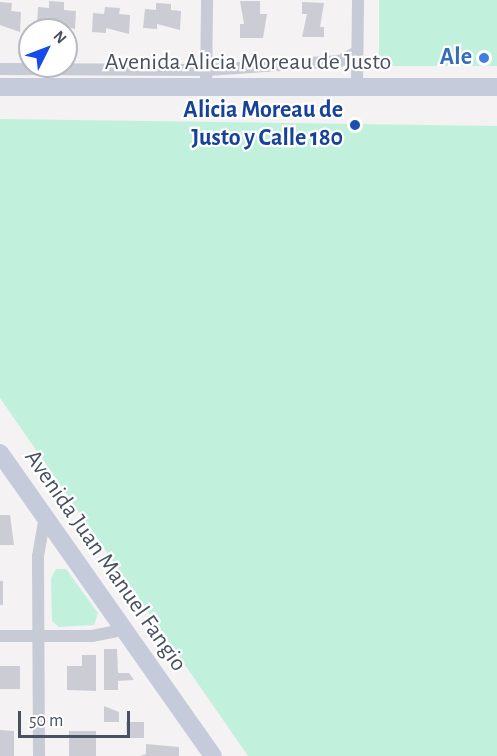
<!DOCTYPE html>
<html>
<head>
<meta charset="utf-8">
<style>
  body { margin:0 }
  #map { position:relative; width:497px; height:756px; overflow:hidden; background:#f4f2f2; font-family:"Alegreya Sans",sans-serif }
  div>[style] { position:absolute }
  .green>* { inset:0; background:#c1f1dd }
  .building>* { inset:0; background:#cccdd4 }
  .street>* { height:12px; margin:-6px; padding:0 6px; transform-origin:6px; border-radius:6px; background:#c6cbd6 }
  .secondary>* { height:18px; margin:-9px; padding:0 9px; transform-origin:9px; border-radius:9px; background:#c5cbda }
  .dots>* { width:16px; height:16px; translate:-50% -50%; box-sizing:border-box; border:3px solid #fff; border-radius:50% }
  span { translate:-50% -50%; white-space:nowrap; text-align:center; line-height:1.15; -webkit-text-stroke:4.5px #fff; paint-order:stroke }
  .shop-label { font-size:24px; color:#366cbe; font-weight:700 }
  .right { translate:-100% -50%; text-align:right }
  .street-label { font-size:24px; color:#495160 }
  .transit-label { font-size:24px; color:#164399; font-weight:700 }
  .north { position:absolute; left:18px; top:18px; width:60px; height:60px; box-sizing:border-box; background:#fff; border:2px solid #b6b9bf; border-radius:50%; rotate:48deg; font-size:16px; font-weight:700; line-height:24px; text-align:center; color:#495160 }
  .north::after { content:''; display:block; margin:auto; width:21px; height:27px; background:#174be9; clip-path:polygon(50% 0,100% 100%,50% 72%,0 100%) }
  .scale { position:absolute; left:18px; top:711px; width:112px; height:27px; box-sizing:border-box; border:3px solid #495160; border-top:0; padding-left:8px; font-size:18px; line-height:21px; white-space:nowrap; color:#495160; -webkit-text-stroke:4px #fff; paint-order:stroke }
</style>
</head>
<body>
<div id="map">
  <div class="green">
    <div style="clip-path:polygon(379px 0,497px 0,497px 66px,379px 66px)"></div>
    <div style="clip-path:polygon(0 119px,497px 126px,497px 756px,248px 756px,0 398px)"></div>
    <div style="clip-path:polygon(56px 569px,66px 569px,98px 613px,94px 625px,59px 627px,52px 621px,51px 578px)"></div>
  </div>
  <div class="building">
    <div style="clip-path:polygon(49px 1px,64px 2px,64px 10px,76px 11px,75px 29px,51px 24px,51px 27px,37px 27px,38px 7px,49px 8px)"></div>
    <div style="clip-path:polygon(240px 1px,260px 1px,260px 14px,267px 14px,263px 38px,240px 38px,240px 24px,244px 24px)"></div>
    <div style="clip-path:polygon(0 2px,12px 3px,11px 11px,21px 12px,20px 32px,0 25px)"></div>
    <div style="clip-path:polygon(302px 2px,324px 3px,320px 27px,324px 27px,324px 37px,302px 37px,307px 14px,302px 14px)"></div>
    <div style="clip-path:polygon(156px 3px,171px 4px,171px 10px,181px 11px,180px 30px,157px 24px,157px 29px,143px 28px,145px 9px,156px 10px)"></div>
    <div style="clip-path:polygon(105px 7px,120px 8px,119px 14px,130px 15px,129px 34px,106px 28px,106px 33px,92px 32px,93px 13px,104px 14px)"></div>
    <div style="clip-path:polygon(0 515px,10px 515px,14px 545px,0 545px)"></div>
    <div style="clip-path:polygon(0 581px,3px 581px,3px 605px,0 605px)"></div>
    <div style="clip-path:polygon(104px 649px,117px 649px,118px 673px,129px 673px,134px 680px,118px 681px,118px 690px,104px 690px)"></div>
    <div style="clip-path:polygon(82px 655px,96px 655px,96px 691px,67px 690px,67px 666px,82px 666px)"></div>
    <div style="clip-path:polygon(0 666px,20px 666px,20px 689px,0 689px)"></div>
    <div style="clip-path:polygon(104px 706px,119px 712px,119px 722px,104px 722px)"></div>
    <div style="clip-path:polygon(126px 722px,144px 722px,144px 738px,127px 738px)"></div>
    <div style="clip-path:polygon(0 730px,14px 731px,14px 756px,0 756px)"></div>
    <div style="clip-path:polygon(69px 731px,96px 731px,96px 756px,69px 756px)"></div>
    <div style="clip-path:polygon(146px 744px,179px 747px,179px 756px,140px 756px,146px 754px)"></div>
  </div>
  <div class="street">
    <div style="left:0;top:69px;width:207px;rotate:0.3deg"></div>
    <div style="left:207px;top:70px;width:133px;rotate:-3.9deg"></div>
    <div style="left:340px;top:61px;width:19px;rotate:-28deg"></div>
    <div style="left:357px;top:86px;width:86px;rotate:-89.3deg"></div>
    <div style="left:206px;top:87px;width:87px;rotate:-89.3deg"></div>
    <div style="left:0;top:636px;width:92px"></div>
    <div style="left:92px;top:636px;width:33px;rotate:-11deg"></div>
    <div style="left:39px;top:756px;width:200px;rotate:-90.3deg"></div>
    <div style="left:38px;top:556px;width:40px;rotate:-80deg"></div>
  </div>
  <div class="secondary">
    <div style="left:0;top:87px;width:497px"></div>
    <div style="left:0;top:453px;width:370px;rotate:54.9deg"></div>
  </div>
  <div class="dots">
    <div style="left:484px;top:58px;background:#3f7fe0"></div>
    <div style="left:355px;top:125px;background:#1a4fb4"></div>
  </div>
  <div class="shop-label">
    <span class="right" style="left:472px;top:58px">Ale</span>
  </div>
  <div class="street-label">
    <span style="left:248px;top:63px">Avenida Alicia Moreau de Justo</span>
    <span style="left:105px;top:561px;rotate:55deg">Avenida Juan Manuel Fangio</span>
  </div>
  <div class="transit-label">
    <span class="right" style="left:343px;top:125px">Alicia Moreau de<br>Justo y Calle 180</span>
  </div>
  <div class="north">N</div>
  <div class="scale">50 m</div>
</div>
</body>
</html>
